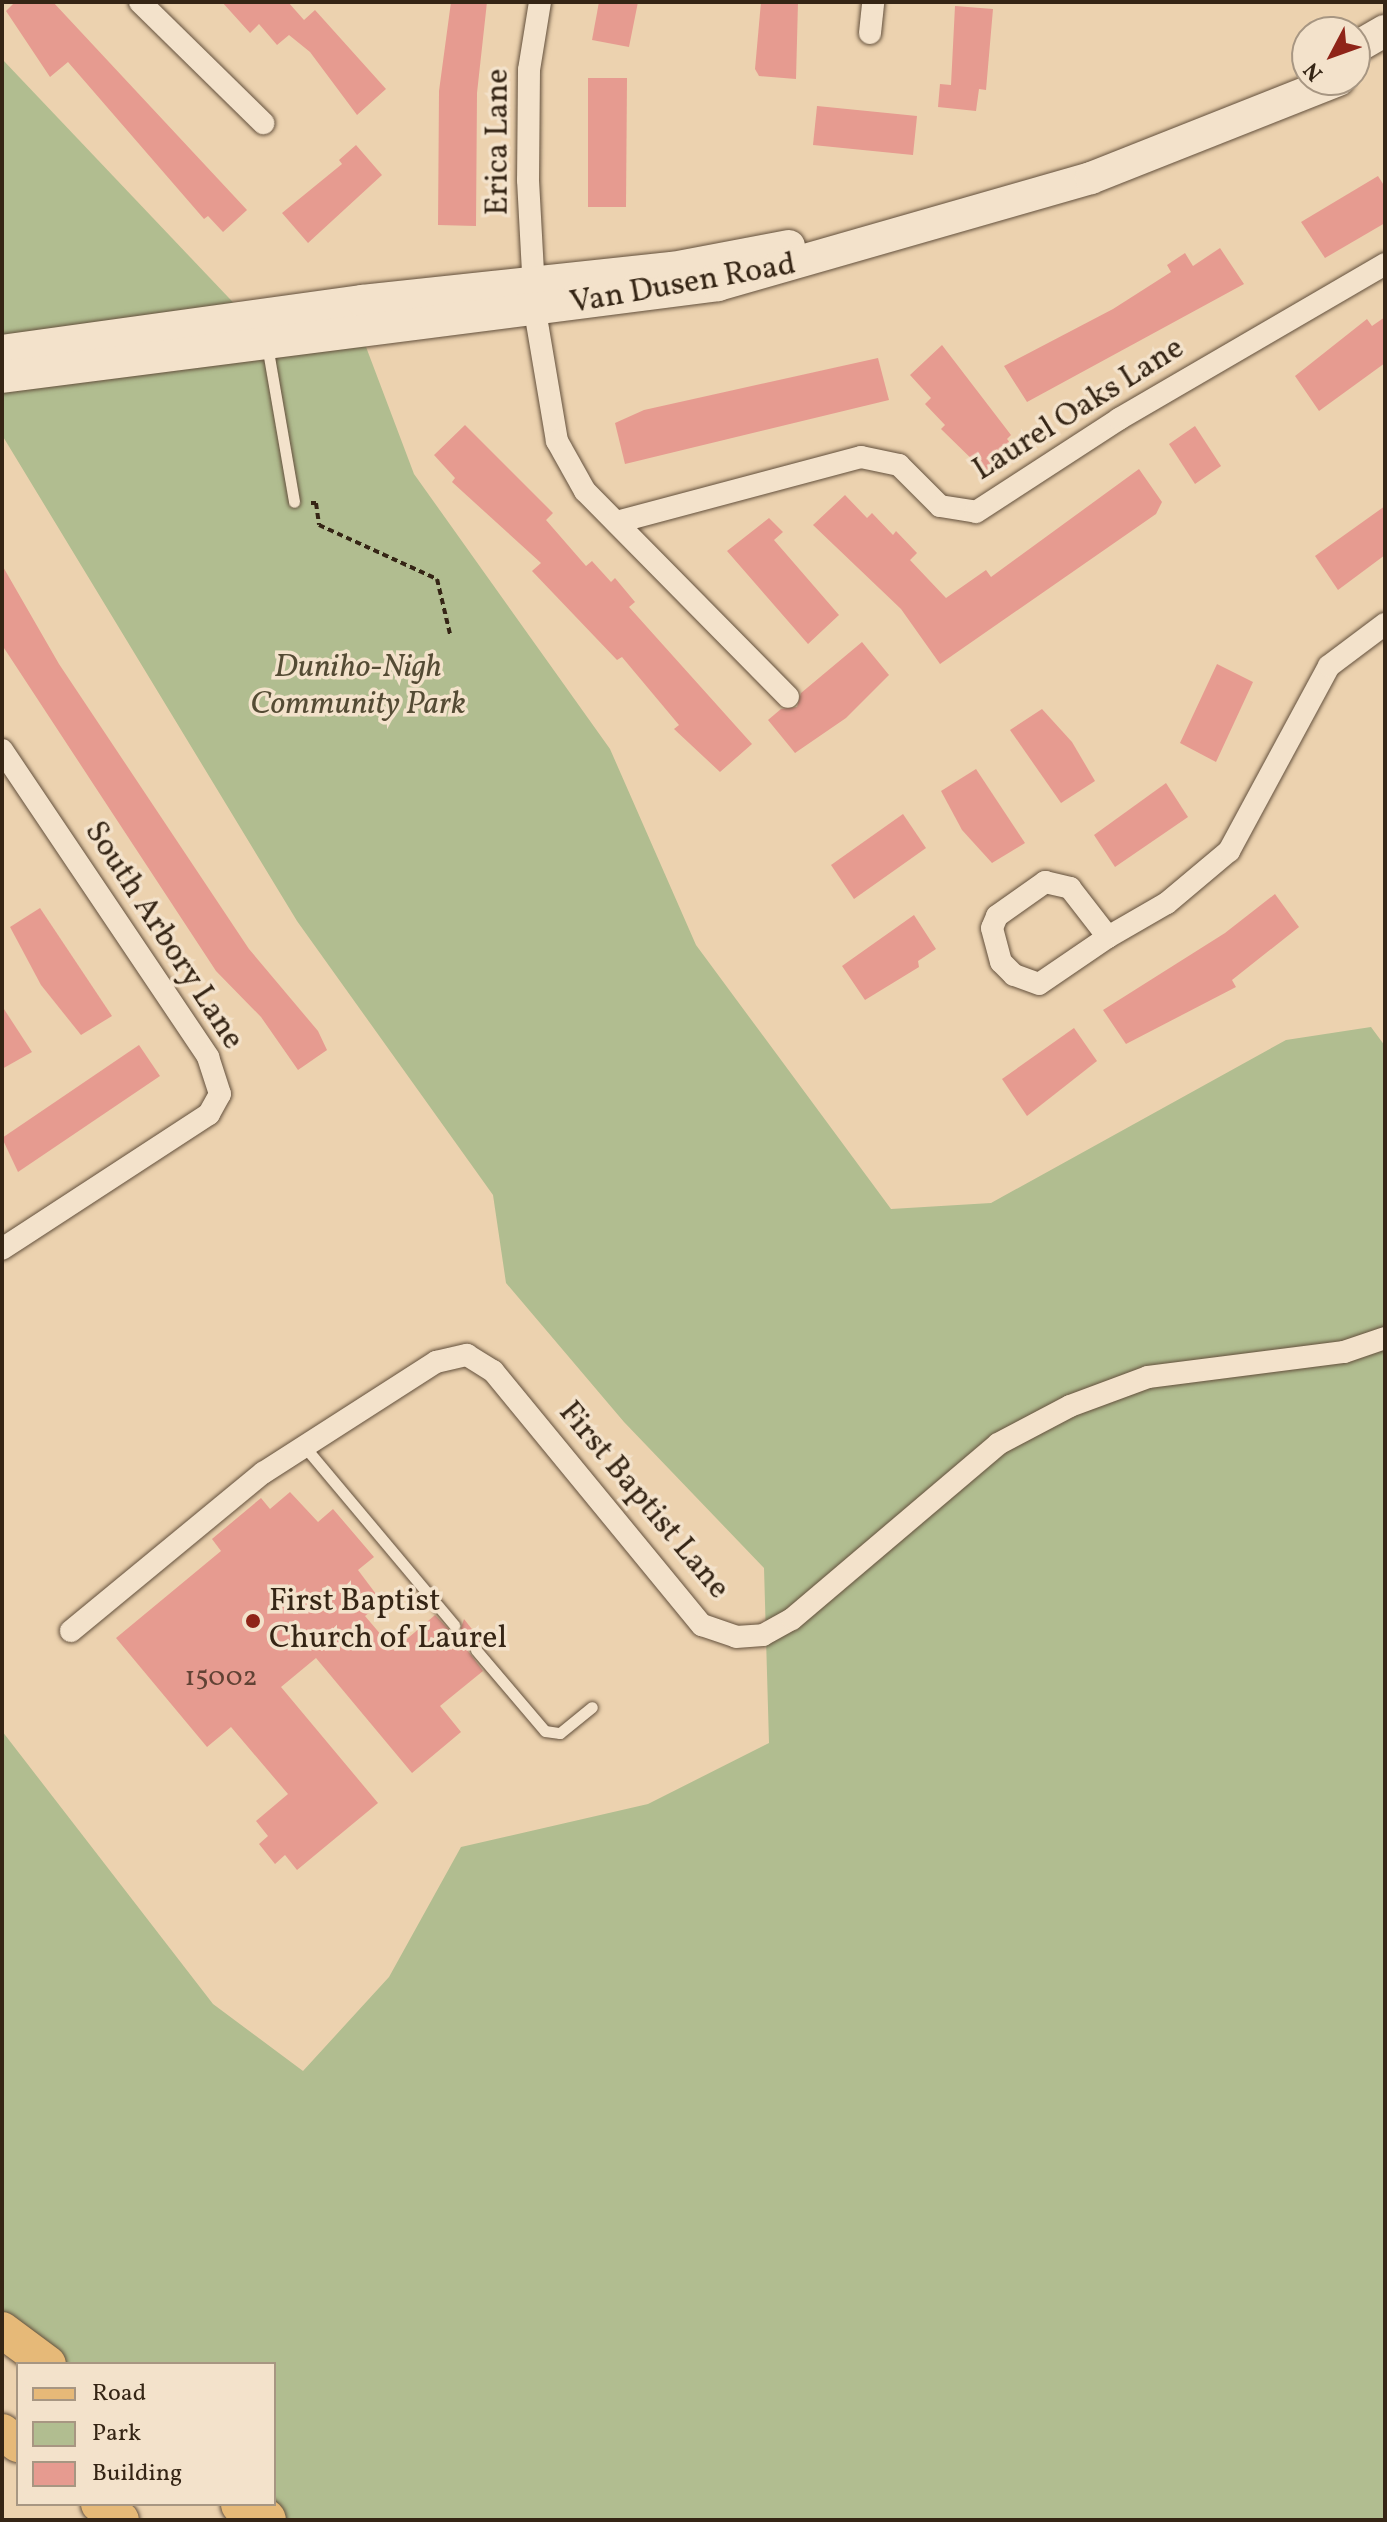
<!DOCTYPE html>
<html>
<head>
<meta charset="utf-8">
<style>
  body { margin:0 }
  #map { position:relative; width:1387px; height:2522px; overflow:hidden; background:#ecd2af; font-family:Vollkorn,serif }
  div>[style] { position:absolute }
  .green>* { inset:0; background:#b1bd90 }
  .building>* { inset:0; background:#e69b90 }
  .path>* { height:4px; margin-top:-2px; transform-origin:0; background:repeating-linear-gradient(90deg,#352515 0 6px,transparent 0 10px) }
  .roads { filter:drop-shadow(0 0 2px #63503c) drop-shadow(0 0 2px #63503c) }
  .service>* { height:11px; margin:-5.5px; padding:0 5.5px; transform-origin:5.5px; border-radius:5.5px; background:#f3e2cb }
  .minor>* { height:22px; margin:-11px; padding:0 11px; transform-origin:11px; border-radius:11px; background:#f3e2cb }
  .secondary>* { height:32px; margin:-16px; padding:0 16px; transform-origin:16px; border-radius:16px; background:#f3e2cb }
  .primary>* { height:36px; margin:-18px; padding:0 18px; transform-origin:18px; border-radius:18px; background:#e6b978 }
  .motorway>* { height:42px; margin:-21px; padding:0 21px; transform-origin:21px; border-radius:21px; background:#e6b978 }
  .dots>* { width:22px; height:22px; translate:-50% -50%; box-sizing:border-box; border:4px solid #f3e2cb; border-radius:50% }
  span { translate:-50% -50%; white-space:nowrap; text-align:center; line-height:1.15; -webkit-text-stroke:7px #f3e2cb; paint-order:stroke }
  .number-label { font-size:28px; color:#614234 }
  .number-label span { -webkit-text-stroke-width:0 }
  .street-label { font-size:32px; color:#352515 }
  .park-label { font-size:32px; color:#544b34; font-style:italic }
  .poi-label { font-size:32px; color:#352515 }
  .left { translate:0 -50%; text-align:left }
  .frame { position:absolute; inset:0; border:4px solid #352515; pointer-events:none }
  .legend { position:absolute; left:16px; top:2362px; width:260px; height:144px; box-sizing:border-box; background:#f3e2cb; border:2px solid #a79682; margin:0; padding:10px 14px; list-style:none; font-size:24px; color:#352515 }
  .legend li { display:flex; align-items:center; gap:16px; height:40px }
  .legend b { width:40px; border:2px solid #a79682 }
  .north { position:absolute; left:1291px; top:16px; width:80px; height:80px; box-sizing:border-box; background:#f3e2cb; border:2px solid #a79682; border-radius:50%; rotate:229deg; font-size:22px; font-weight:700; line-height:32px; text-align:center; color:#352515 }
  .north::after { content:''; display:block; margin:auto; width:28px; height:36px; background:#8f2418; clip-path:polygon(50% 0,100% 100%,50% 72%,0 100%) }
</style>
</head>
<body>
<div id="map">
  <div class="green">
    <div style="clip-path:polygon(2px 59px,247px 317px,2px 350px)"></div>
    <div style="clip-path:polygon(360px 331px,414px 474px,610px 749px,696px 945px,891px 1209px,991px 1203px,1286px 1040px,1371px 1027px,1385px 1046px,1385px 2520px,265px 2520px,274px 2504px,274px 2364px,48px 2364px,2px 2330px,2px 1731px,213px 2004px,303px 2071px,389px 1977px,461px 1847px,648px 1804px,769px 1743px,764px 1568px,624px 1422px,506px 1283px,493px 1195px,297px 921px,2px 435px,2px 377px)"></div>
  </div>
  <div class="building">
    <div style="clip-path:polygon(15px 2px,53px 2px,247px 210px,223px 232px,208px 216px,204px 219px,68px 62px,50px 77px,6px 11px)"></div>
    <div style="clip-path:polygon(222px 2px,288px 2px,304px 20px,315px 10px,386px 89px,357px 115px,310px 52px,289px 35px,277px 45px,259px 24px,250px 33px)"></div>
    <div style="clip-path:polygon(451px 2px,487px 2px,477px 93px,476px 226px,438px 225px,439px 91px)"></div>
    <div style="clip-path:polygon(599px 2px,638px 2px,629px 47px,592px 40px)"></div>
    <div style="clip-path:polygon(761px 2px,798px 2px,796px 79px,759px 76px,755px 69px)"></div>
    <div style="clip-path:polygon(955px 6px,993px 9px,986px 90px,979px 89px,976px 111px,938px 107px,940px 84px,951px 85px)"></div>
    <div style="clip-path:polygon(588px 78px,627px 78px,626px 207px,588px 207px)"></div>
    <div style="clip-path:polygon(817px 106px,917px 116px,913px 155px,813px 145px)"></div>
    <div style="clip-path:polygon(356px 145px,382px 175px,308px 243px,282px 213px,342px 164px,339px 160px)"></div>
    <div style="clip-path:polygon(1378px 176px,1385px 187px,1385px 223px,1325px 258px,1301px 222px)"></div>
    <div style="clip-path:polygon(1220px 248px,1244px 284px,1027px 402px,1004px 366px,1113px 309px,1171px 272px,1167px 265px,1185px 253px,1193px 266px)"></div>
    <div style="clip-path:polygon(1385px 317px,1385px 363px,1319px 411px,1295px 376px,1367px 319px,1372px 326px)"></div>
    <div style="clip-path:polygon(942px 345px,1011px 435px,1007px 439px,1013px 446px,985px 472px,941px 429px,945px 425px,925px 404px,931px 398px,910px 375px)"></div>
    <div style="clip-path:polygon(878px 358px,889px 400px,625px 464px,615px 423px,644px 410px)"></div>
    <div style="clip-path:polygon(465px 425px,553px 513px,546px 520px,586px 566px,592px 561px,611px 582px,615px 578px,635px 602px,629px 607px,752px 744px,720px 772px,674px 729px,679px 725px,622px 657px,617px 660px,532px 571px,541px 563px,452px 482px,455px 478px,434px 455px)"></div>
    <div style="clip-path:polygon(1195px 426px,1221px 466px,1195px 484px,1169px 444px)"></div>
    <div style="clip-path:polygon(1139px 469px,1162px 502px,1156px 514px,940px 664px,901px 609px,813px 525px,845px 495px,867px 518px,872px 513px,893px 535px,896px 531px,917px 553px,910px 560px,946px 598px,986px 570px,991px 577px)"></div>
    <div style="clip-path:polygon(1385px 506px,1385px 555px,1338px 590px,1315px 556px)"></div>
    <div style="clip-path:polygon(769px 518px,783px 532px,774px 540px,839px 615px,808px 644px,727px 551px)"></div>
    <div style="clip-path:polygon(2px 565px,59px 664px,249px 949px,318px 1031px,327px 1050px,298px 1070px,261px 1017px,216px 971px,2px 645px)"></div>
    <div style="clip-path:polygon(862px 642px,889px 675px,846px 718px,795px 753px,768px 720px,781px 709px,797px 707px,801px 693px)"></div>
    <div style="clip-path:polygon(1217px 664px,1253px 682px,1216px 762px,1180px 743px)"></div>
    <div style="clip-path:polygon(1042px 709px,1072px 742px,1095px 781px,1061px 803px,1010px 730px)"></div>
    <div style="clip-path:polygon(976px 769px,1025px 843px,992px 863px,962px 830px,941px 791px)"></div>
    <div style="clip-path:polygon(1166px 783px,1188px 817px,1115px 867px,1094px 835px)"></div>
    <div style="clip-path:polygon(903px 814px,926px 848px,854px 899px,831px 865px)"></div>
    <div style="clip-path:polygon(1275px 894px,1299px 927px,1232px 980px,1236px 987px,1126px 1044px,1103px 1010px,1225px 933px)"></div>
    <div style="clip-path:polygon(40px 908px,112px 1016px,81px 1035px,41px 985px,10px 927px)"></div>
    <div style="clip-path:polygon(914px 915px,936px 949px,918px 961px,919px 967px,865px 1000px,842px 966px)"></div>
    <div style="clip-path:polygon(2px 1006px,32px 1052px,2px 1069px)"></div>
    <div style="clip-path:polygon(1074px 1028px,1097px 1061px,1027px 1116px,1002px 1079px)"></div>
    <div style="clip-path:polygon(139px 1045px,160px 1076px,18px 1172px,2px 1138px)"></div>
    <div style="clip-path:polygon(290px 1492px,318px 1522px,333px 1509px,374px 1557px,358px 1570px,382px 1602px,365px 1616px,394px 1650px,435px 1615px,452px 1633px,460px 1631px,464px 1619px,482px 1642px,468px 1651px,483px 1671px,440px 1706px,461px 1732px,412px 1773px,316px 1658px,281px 1687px,378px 1803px,297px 1870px,285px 1855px,275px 1864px,259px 1844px,268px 1836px,256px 1821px,288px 1794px,231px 1727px,207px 1747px,116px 1638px,221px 1551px,212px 1539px,261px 1498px,270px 1509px)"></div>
  </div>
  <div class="path">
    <div style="left:311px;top:503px;width:5px"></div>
    <div style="left:316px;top:503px;width:22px;rotate:82deg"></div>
    <div style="left:319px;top:525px;width:130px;rotate:24.6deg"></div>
    <div style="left:437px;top:579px;width:57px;rotate:76.7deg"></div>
  </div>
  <div class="roads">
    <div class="service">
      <div style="left:267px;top:345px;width:159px;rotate:80.2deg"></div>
      <div style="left:304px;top:1446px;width:234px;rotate:50deg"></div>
      <div style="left:476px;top:1650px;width:106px;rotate:49.6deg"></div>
      <div style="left:545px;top:1731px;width:15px;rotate:8deg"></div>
      <div style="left:560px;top:1733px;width:41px;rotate:-39.1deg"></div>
    </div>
    <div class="minor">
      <div style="left:140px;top:2px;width:173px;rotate:44.5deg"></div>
      <div style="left:540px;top:2px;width:69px;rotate:99.2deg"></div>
      <div style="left:529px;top:70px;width:110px;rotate:90.5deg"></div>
      <div style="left:528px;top:180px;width:131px;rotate:86.9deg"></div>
      <div style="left:535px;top:311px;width:132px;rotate:80.4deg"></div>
      <div style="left:557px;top:441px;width:57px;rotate:60.8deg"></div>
      <div style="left:585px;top:491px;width:289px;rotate:45.4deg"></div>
      <div style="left:870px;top:33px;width:31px;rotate:-84deg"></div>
      <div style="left:617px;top:522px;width:253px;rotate:-14.9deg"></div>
      <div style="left:861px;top:457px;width:39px;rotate:12deg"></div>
      <div style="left:899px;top:465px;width:58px;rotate:45deg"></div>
      <div style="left:940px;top:506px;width:36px;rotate:9deg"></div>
      <div style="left:976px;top:512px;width:171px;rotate:-33deg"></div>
      <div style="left:1119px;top:419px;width:308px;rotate:-30.2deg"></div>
      <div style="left:2px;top:750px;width:370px;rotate:56.1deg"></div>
      <div style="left:208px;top:1057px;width:39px;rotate:72deg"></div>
      <div style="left:220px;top:1094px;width:23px;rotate:119deg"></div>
      <div style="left:209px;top:1114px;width:247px;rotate:146.9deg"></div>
      <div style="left:1045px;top:882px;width:26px;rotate:13deg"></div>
      <div style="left:1070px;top:888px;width:62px;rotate:52.2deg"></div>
      <div style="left:1108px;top:937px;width:83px;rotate:145.7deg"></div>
      <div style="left:1039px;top:984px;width:27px;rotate:-160deg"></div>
      <div style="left:1014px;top:975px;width:18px;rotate:-135deg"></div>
      <div style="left:1001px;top:962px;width:35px;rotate:-105deg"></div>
      <div style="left:992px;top:928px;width:13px;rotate:-67deg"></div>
      <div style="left:997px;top:916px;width:59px;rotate:-35.3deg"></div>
      <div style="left:1108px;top:937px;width:68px;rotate:-30deg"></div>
      <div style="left:1167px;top:903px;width:81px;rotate:-40deg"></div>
      <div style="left:1229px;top:851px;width:210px;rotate:-61.6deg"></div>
      <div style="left:1329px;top:666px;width:70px;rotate:-36.9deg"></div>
      <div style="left:71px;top:1631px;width:249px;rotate:-39.5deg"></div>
      <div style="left:263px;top:1473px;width:206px;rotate:-32.7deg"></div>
      <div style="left:436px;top:1362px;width:32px;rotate:-13deg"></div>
      <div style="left:467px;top:1355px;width:31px;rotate:32deg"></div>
      <div style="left:493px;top:1371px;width:329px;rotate:50.6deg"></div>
      <div style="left:702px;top:1625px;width:36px;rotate:19deg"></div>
      <div style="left:736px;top:1637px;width:27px;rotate:-4deg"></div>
      <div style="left:763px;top:1635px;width:33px;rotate:-29deg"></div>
      <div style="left:792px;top:1619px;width:270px;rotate:-40.3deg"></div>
      <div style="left:998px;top:1444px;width:81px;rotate:-27.8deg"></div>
      <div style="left:1070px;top:1406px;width:83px;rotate:-20.4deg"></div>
      <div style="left:1148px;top:1377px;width:198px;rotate:-7.3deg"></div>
      <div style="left:1344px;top:1352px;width:43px;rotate:-18.9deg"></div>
    </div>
    <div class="secondary">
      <div style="left:1355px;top:48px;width:34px;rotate:-30deg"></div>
      <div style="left:2px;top:351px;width:363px;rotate:-7.9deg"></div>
      <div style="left:362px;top:301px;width:313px;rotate:-6.1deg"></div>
      <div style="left:673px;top:268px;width:118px;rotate:-10.7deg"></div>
      <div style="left:2px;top:377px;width:722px;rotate:-7.32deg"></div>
      <div style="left:718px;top:285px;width:388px;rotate:-16deg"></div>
      <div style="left:1091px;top:178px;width:266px;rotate:-21.6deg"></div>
    </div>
    <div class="primary">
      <div style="left:2px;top:2330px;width:57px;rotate:36.5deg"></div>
      <div style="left:2px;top:2432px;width:20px;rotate:37deg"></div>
      <div style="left:99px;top:2504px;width:27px;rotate:36deg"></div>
    </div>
    <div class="motorway">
      <div style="left:242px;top:2504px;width:28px;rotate:35deg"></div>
    </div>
  </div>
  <div class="dots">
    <div style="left:253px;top:1621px;background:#8f2418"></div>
  </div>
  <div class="number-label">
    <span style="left:221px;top:1678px">15002</span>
  </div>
  <div class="street-label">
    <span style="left:499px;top:142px;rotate:-90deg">Erica Lane</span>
    <span style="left:683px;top:285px;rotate:-10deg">Van Dusen Road</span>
    <span style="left:1079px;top:410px;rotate:-32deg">Laurel Oaks Lane</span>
    <span style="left:163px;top:936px;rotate:57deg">South Arbory Lane</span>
    <span style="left:643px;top:1501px;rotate:50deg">First Baptist Lane</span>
  </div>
  <div class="park-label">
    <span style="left:358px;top:687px">Duniho-Nigh<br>Community Park</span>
  </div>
  <div class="poi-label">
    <span class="left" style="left:269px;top:1621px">First Baptist<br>Church of Laurel</span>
  </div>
  <div class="frame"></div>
  <ul class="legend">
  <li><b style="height:10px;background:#e6b978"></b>Road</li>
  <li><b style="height:22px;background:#b1bd90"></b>Park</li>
  <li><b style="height:22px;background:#e69b90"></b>Building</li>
  </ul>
  <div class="north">N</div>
</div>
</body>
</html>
